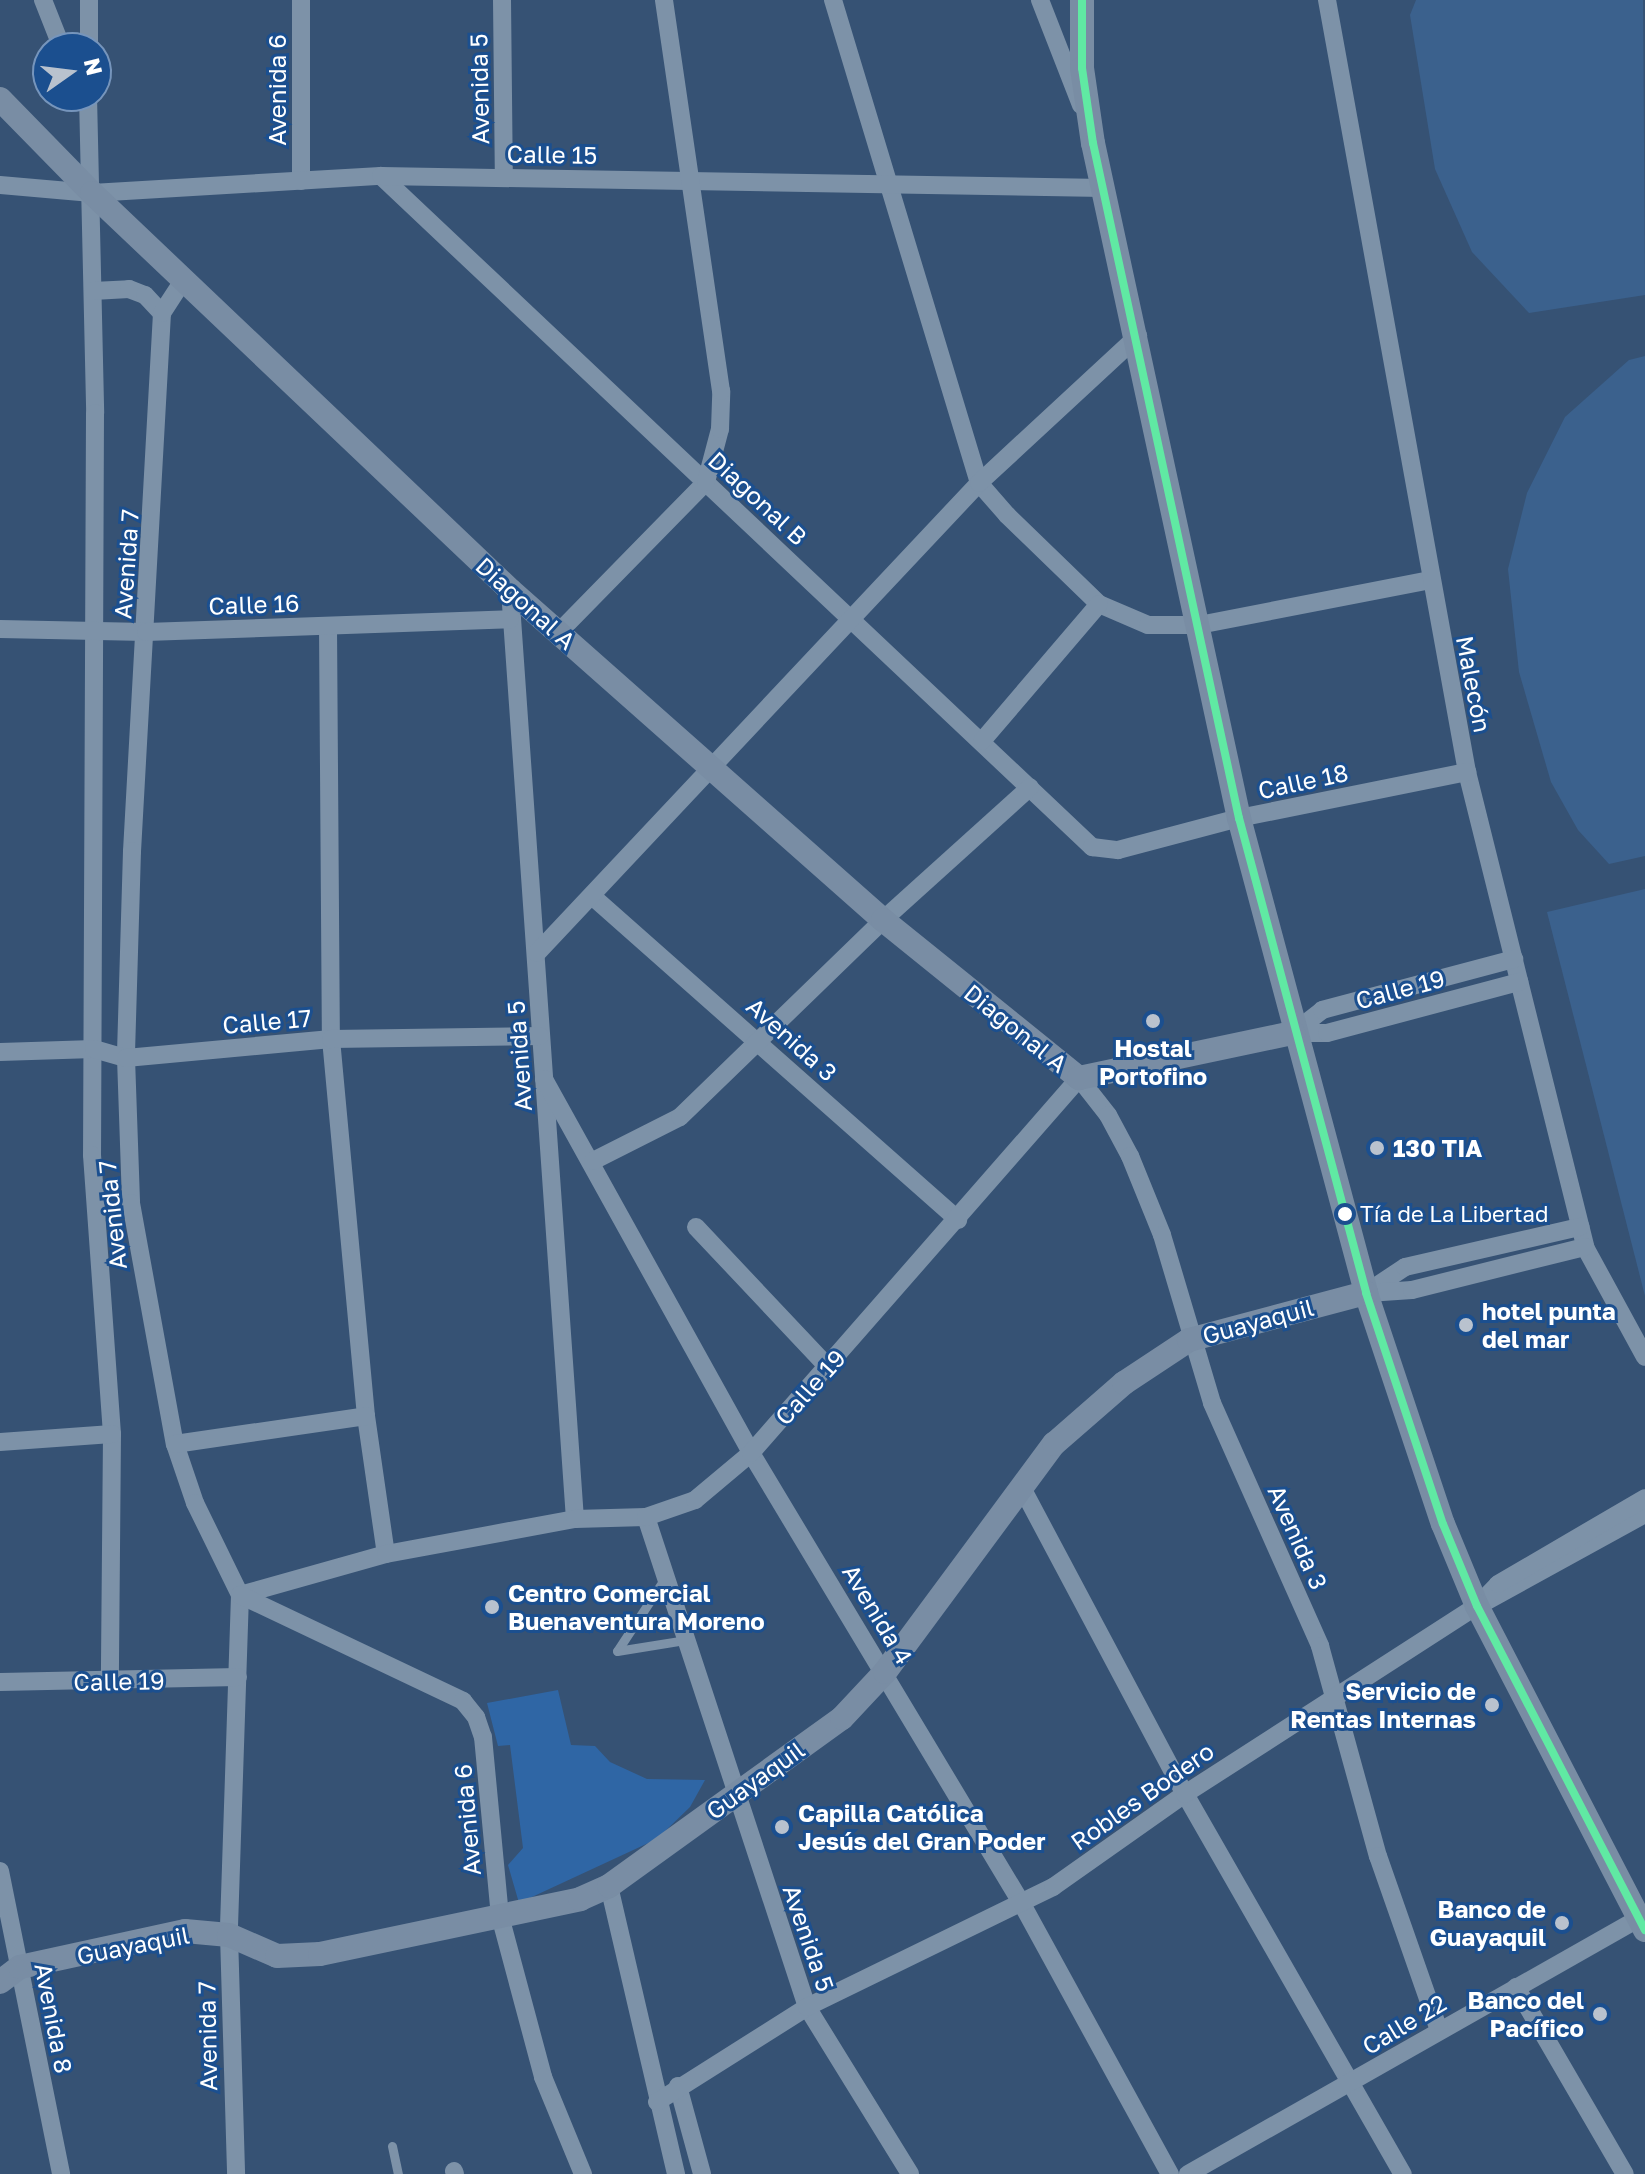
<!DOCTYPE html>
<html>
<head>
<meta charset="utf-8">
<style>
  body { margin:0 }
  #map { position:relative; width:1645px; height:2174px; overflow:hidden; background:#365274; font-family:"Golos Text",sans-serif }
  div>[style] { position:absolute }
  .green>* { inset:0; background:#2f66a5 }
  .water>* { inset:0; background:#3b618d }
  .lane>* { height:9px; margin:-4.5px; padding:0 4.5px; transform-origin:4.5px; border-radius:4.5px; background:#7d92a8 }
  .street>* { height:18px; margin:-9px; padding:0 9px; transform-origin:9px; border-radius:9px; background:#7d92a8 }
  .secondary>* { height:24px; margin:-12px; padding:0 12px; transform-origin:12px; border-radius:12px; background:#798da4 }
  .bus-1>* { height:8px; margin:-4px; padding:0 4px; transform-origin:4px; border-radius:4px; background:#60e9a3 }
  .dots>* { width:22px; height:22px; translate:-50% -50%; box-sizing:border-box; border:4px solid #1b4f8f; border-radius:50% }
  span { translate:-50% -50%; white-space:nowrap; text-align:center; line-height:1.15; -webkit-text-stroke:6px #1b4f8f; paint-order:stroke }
  .bus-label { font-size:22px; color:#fff }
  .left { translate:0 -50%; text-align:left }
  .street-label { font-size:24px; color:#fff }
  .poi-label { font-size:24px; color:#fff; font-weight:700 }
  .right { translate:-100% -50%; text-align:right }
  .north { position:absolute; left:32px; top:32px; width:80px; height:80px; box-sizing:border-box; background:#1b4f8f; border:2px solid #7695bc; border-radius:50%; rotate:76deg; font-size:22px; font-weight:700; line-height:32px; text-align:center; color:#fff }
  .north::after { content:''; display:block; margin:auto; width:28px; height:36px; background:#b9c2ce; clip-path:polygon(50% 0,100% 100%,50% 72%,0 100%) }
</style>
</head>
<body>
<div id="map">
  <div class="green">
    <div style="clip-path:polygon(558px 1690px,571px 1745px,595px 1746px,610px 1762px,647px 1779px,705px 1780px,690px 1807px,657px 1839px,519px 1903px,508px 1865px,523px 1848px,510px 1745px,498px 1746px,487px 1703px)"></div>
  </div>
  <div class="water">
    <div style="clip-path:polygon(1416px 0,1643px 0,1645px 295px,1529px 313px,1472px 252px,1435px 169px,1410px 15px)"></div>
    <div style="clip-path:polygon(1645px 356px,1645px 856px,1609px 864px,1578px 830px,1551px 782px,1519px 672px,1508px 569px,1527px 493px,1565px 417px,1629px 360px)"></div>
    <div style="clip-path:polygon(1645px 889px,1645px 1296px,1547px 912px)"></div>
  </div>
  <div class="lane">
    <div style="left:665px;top:1578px;width:87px;rotate:123.3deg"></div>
    <div style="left:617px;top:1651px;width:70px;rotate:-9.1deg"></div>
    <div style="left:392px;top:2146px;width:29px;rotate:78deg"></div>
  </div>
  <div class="street">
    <div style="left:43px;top:0;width:52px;rotate:68.4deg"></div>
    <div style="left:301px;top:0;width:181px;rotate:90deg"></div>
    <div style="left:502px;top:0;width:178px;rotate:89.4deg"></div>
    <div style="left:833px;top:0;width:505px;rotate:73.18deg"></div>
    <div style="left:979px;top:483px;width:43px;rotate:48.8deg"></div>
    <div style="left:1007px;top:515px;width:128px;rotate:44.1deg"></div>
    <div style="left:1099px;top:604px;width:53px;rotate:23.2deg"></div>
    <div style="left:1148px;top:625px;width:51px"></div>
    <div style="left:1199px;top:625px;width:235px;rotate:-11deg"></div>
    <div style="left:1040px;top:0;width:113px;rotate:68.7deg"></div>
    <div style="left:1327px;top:0;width:785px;rotate:79.72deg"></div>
    <div style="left:1467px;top:772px;width:489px;rotate:76deg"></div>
    <div style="left:1585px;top:1247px;width:125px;rotate:61.4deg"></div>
    <div style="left:89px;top:48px;width:48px;rotate:-90deg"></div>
    <div style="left:88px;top:96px;width:317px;rotate:88.7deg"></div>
    <div style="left:95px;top:413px;width:742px;rotate:90.23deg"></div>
    <div style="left:92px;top:1155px;width:280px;rotate:85.9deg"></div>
    <div style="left:112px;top:1434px;width:248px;rotate:90.5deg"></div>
    <div style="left:381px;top:176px;width:978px;rotate:43.34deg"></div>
    <div style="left:1092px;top:847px;width:26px;rotate:7deg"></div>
    <div style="left:1118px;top:850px;width:125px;rotate:-14.8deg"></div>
    <div style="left:1239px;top:818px;width:233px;rotate:-11.4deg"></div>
    <div style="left:0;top:185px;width:92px;rotate:5deg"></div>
    <div style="left:92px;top:193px;width:289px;rotate:-3.4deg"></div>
    <div style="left:381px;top:176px;width:723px;rotate:0.95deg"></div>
    <div style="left:93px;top:291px;width:36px;rotate:-3deg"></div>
    <div style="left:129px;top:289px;width:17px;rotate:21deg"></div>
    <div style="left:145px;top:295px;width:25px;rotate:47deg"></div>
    <div style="left:162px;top:313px;width:539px;rotate:93.19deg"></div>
    <div style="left:132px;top:851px;width:207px;rotate:91.7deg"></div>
    <div style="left:126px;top:1058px;width:145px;rotate:88deg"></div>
    <div style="left:131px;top:1203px;width:245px;rotate:79.7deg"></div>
    <div style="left:175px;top:1444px;width:62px;rotate:71.3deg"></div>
    <div style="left:195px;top:1503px;width:102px;rotate:63.9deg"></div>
    <div style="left:240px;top:1595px;width:340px;rotate:91.9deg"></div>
    <div style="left:229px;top:1935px;width:239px;rotate:88.3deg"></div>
    <div style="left:162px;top:313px;width:38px;rotate:-57deg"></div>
    <div style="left:510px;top:590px;width:931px;rotate:86deg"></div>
    <div style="left:328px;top:626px;width:413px;rotate:89.6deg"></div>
    <div style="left:331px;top:1039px;width:379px;rotate:84.7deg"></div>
    <div style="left:366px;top:1416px;width:139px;rotate:81.8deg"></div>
    <div style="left:0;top:629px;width:146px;rotate:1.2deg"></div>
    <div style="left:146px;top:632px;width:364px;rotate:-2deg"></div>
    <div style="left:559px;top:632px;width:210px;rotate:-45.6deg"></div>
    <div style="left:706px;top:482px;width:55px;rotate:-75.2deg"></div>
    <div style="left:720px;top:429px;width:38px;rotate:-88deg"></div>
    <div style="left:721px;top:391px;width:395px;rotate:-98.3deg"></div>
    <div style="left:982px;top:741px;width:180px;rotate:-49.5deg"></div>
    <div style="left:592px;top:896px;width:489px;rotate:41.5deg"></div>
    <div style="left:537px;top:953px;width:645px;rotate:-46.76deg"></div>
    <div style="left:979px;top:483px;width:217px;rotate:-42.8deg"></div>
    <div style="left:1293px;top:1033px;width:37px;rotate:-38deg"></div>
    <div style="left:1322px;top:1010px;width:199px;rotate:-14.9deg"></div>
    <div style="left:1293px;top:1033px;width:34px"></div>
    <div style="left:1327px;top:1033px;width:199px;rotate:-14.9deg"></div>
    <div style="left:0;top:1052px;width:94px;rotate:-1.8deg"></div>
    <div style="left:94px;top:1049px;width:33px;rotate:16deg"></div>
    <div style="left:126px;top:1058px;width:206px;rotate:-5.3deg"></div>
    <div style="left:331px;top:1039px;width:209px;rotate:-0.8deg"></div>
    <div style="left:544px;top:1079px;width:427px;rotate:61deg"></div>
    <div style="left:751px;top:1453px;width:526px;rotate:59deg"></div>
    <div style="left:1022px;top:1904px;width:308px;rotate:61.3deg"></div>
    <div style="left:593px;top:1161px;width:97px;rotate:-26.8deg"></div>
    <div style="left:680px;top:1117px;width:283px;rotate:-44.1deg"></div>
    <div style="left:883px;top:920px;width:198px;rotate:-42.1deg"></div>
    <div style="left:696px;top:1227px;width:192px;rotate:46.7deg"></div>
    <div style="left:1366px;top:1293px;width:47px;rotate:-33.7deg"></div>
    <div style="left:1405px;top:1267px;width:180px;rotate:-12.9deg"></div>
    <div style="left:1368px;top:1293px;width:44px;rotate:-3.9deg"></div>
    <div style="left:1412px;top:1290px;width:178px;rotate:-14deg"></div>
    <div style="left:0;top:1442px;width:112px;rotate:-4.1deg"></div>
    <div style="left:175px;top:1444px;width:193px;rotate:-8.3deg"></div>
    <div style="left:1021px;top:1486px;width:349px;rotate:62deg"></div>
    <div style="left:1185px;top:1794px;width:438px;rotate:60.2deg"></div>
    <div style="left:646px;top:1517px;width:516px;rotate:71.81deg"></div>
    <div style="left:807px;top:2007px;width:196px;rotate:58.3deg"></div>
    <div style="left:240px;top:1595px;width:152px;rotate:-15.7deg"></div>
    <div style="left:386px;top:1554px;width:192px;rotate:-10.5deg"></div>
    <div style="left:575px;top:1519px;width:71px;rotate:-1.6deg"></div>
    <div style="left:646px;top:1517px;width:52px;rotate:-19.1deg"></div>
    <div style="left:695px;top:1500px;width:73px;rotate:-40deg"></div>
    <div style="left:751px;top:1453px;width:498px;rotate:-48.8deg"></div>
    <div style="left:1079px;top:1078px;width:47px;rotate:51.9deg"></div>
    <div style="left:1108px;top:1115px;width:47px;rotate:61.8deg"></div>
    <div style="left:1130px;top:1156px;width:85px;rotate:67.9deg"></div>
    <div style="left:1162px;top:1235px;width:175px;rotate:73.4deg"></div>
    <div style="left:1212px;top:1403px;width:266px;rotate:66deg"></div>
    <div style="left:1320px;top:1646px;width:218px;rotate:74.6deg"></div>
    <div style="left:1378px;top:1856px;width:184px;rotate:70.7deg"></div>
    <div style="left:240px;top:1595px;width:247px;rotate:25.4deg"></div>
    <div style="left:463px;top:1701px;width:21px;rotate:51deg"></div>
    <div style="left:476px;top:1717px;width:21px;rotate:71deg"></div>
    <div style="left:483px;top:1737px;width:180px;rotate:84.6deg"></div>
    <div style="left:500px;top:1916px;width:167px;rotate:75deg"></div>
    <div style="left:543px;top:2077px;width:105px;rotate:67.6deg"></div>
    <div style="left:1483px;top:1603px;width:185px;rotate:-28.8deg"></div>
    <div style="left:0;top:1682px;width:238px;rotate:-1.2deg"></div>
    <div style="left:0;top:1871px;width:309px;rotate:78.6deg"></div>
    <div style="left:609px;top:1886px;width:296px;rotate:76.9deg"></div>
    <div style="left:1516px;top:1987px;width:216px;rotate:59.8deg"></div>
    <div style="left:678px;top:2086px;width:91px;rotate:74.7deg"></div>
    <div style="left:657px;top:2102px;width:178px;rotate:-32.3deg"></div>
    <div style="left:807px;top:2007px;width:274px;rotate:-26deg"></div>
    <div style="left:1053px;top:1887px;width:161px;rotate:-35.2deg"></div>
    <div style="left:1185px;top:1794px;width:347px;rotate:-32.8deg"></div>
    <div style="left:1477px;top:1606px;width:30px;rotate:-46deg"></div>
    <div style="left:1498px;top:1584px;width:170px;rotate:-30.3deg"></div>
    <div style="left:454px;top:2171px;width:3px;rotate:72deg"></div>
    <div style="left:1188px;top:2174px;width:525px;rotate:-29.54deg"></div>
  </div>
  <div class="secondary">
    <div style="left:1082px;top:0;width:68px;rotate:90deg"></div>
    <div style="left:1082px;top:68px;width:76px;rotate:81.7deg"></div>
    <div style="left:1093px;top:143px;width:691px;rotate:77.8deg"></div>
    <div style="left:1239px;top:818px;width:492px;rotate:75deg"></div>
    <div style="left:1366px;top:1293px;width:243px;rotate:71.6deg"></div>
    <div style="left:1443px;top:1524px;width:89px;rotate:67.5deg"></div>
    <div style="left:1477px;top:1606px;width:365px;rotate:62.6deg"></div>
    <div style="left:0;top:99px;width:132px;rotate:45.6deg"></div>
    <div style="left:92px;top:193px;width:576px;rotate:43.52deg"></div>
    <div style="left:510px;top:590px;width:498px;rotate:41.5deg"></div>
    <div style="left:883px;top:920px;width:252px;rotate:38.9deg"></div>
    <div style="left:1079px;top:1078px;width:219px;rotate:-11.9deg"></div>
    <div style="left:0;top:1982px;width:25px;rotate:-37deg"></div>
    <div style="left:20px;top:1967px;width:169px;rotate:-12.3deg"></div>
    <div style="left:185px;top:1931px;width:44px;rotate:5.2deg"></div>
    <div style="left:229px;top:1935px;width:52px;rotate:23.6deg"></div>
    <div style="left:277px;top:1956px;width:43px;rotate:-2.7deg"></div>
    <div style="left:320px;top:1954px;width:266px;rotate:-11.9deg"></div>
    <div style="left:580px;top:1899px;width:32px;rotate:-24deg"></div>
    <div style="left:609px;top:1886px;width:287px;rotate:-35.8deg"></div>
    <div style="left:842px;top:1718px;width:63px;rotate:-46.9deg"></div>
    <div style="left:885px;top:1672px;width:284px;rotate:-53.5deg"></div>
    <div style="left:1054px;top:1444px;width:93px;rotate:-41.1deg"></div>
    <div style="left:1124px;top:1383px;width:78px;rotate:-33.5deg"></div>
    <div style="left:1189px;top:1340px;width:183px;rotate:-14.9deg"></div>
  </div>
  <div class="bus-1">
    <div style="left:1082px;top:0;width:68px;rotate:90deg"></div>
    <div style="left:1082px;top:68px;width:76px;rotate:81.7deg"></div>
    <div style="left:1093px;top:143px;width:691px;rotate:77.8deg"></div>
    <div style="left:1239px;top:818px;width:492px;rotate:75deg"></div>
    <div style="left:1366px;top:1293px;width:243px;rotate:71.6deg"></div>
    <div style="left:1443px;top:1524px;width:89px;rotate:67.5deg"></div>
    <div style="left:1477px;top:1606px;width:365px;rotate:62.6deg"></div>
  </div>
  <div class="dots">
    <div style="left:1153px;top:1021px;background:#b9c2ce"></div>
    <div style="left:1377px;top:1148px;background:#b9c2ce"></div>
    <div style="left:1345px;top:1214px;background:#fff"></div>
    <div style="left:1466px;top:1325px;background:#b9c2ce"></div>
    <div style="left:492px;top:1607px;background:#b9c2ce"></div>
    <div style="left:1492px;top:1705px;background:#b9c2ce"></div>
    <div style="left:782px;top:1827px;background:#b9c2ce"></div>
    <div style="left:1562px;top:1923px;background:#b9c2ce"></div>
    <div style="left:1600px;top:2014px;background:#b9c2ce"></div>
  </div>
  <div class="bus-label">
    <span class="left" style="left:1360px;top:1214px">Tía de La Libertad</span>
  </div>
  <div class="street-label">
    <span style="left:479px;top:89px;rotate:-91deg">Avenida 5</span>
    <span style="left:277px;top:90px;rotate:-90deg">Avenida 6</span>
    <span style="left:552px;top:154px;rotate:1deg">Calle 15</span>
    <span style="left:758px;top:498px;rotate:43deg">Diagonal B</span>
    <span style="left:126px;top:564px;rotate:-86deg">Avenida 7</span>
    <span style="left:526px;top:603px;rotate:42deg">Diagonal A</span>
    <span style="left:254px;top:604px;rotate:-2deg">Calle 16</span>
    <span style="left:1474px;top:684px;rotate:79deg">Malecón</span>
    <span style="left:1303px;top:781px;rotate:-12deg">Calle 18</span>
    <span style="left:1400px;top:989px;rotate:-15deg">Calle 19</span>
    <span style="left:267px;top:1021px;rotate:-5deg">Calle 17</span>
    <span style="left:1016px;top:1028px;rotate:39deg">Diagonal A</span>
    <span style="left:792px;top:1039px;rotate:42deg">Avenida 3</span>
    <span style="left:519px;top:1056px;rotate:-94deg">Avenida 5</span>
    <span style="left:112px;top:1215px;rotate:-96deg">Avenida 7</span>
    <span style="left:1258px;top:1321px;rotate:-15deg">Guayaquil</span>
    <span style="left:810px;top:1387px;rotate:-48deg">Calle 19</span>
    <span style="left:1298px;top:1537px;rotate:66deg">Avenida 3</span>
    <span style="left:878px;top:1614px;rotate:59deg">Avenida 4</span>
    <span style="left:119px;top:1681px;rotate:-1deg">Calle 19</span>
    <span style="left:755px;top:1780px;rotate:-36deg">Guayaquil</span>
    <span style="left:1142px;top:1796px;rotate:-35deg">Robles Bodero</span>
    <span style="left:467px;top:1820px;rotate:-95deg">Avenida 6</span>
    <span style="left:809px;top:1938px;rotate:71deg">Avenida 5</span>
    <span style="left:133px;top:1945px;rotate:-11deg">Guayaquil</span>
    <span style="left:54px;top:2018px;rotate:79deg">Avenida 8</span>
    <span style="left:1404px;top:2024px;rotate:-31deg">Calle 22</span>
    <span style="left:207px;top:2036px;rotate:-91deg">Avenida 7</span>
  </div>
  <div class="poi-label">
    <span style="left:1153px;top:1062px">Hostal<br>Portofino</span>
    <span class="left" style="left:1393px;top:1148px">130 TIA</span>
    <span class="left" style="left:1482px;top:1325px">hotel punta<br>del mar</span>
    <span class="left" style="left:508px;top:1607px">Centro Comercial<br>Buenaventura Moreno</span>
    <span class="right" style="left:1476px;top:1705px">Servicio de<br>Rentas Internas</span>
    <span class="left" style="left:798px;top:1827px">Capilla Católica<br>Jesús del Gran Poder</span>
    <span class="right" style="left:1546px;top:1923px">Banco de<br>Guayaquil</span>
    <span class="right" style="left:1584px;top:2014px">Banco del<br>Pacífico</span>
  </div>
  <div class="north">N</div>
</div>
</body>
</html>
